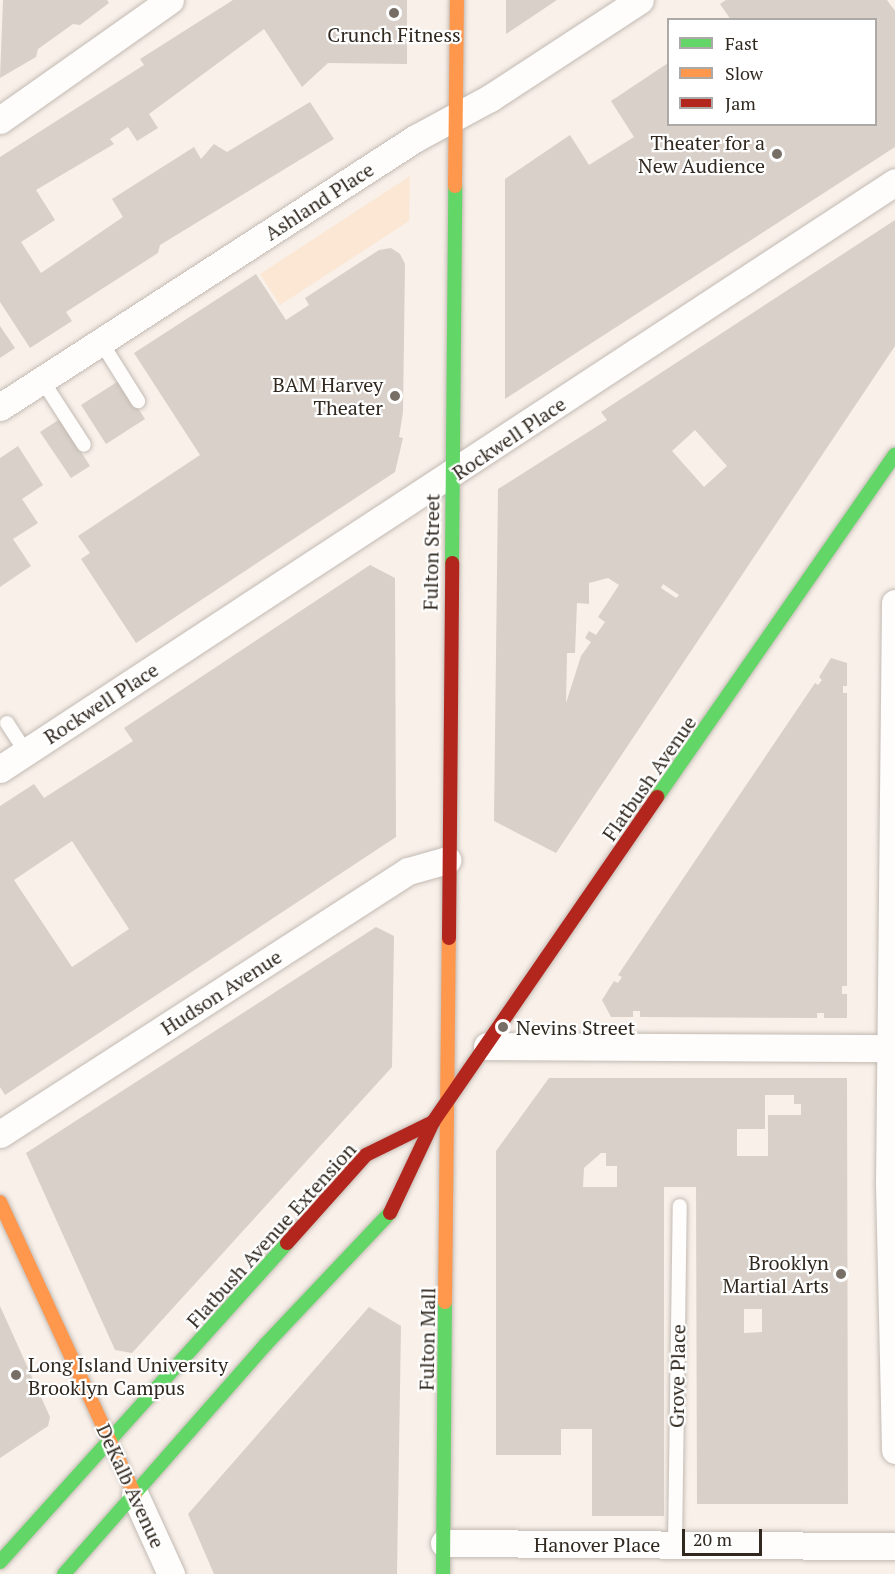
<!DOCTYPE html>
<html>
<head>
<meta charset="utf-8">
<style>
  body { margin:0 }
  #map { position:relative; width:895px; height:1574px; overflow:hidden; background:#f8f0e9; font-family:"PT Serif",serif }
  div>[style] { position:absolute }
  .green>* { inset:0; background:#fbe7d4 }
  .building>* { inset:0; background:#d9d1c9 }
  .roads { filter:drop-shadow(0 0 2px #c2bab3) drop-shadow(0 0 2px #c2bab3) }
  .lane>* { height:14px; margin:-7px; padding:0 7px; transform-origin:7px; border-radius:7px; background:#fefdfc }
  .street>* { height:27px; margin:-13.5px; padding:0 13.5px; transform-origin:13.5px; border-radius:13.5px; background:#fefdfc }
  .fast>* { height:14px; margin:-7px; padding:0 7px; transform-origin:7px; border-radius:7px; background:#63d668 }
  .slow>* { height:14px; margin:-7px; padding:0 7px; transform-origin:7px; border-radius:7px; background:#ff974d }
  .jam>* { height:14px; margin:-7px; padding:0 7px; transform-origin:7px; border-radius:7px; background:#b3261e }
  .dots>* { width:16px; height:16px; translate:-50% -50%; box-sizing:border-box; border:3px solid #fff; border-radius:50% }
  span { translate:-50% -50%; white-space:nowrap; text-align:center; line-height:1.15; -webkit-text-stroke:4.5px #fff; paint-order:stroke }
  .poi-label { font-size:20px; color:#312920 }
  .right { translate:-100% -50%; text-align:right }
  .left { translate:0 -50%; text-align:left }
  .street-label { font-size:20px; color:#312920 }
  .legend { position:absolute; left:667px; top:18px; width:210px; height:108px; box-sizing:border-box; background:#fff; border:2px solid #ada9a6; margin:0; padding:8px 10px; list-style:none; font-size:18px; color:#312920 }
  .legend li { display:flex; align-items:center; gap:12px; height:30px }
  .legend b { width:30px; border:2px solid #ada9a6 }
  .scale { position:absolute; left:682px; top:1529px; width:80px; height:27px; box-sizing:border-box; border:3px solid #312920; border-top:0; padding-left:8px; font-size:18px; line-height:21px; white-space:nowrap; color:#312920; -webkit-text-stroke:4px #fff; paint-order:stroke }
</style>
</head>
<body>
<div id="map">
  <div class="green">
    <div style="clip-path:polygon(410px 176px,409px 221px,280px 305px,260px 274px)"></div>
  </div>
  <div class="building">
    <div style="clip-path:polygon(3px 0,107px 0,109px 3px,80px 25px,73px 24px,38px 49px,36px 57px,0 78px)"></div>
    <div style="clip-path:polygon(233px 0,407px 0,407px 64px,328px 63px,302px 87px,264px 29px,149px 114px,158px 128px,137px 141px,128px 127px,110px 139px,114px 144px,36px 190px,55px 220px,21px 242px,41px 273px,123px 217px,112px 199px,194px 147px,201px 159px,214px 144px,227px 152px,310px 102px,334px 139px,160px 245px,158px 253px,66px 312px,72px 321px,30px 348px,0 302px,0 157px,144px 65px,140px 59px)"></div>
    <div style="clip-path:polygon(506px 0,557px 0,506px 34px)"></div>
    <div style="clip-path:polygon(726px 0,887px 0,895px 11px,895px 147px,505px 399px,505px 179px,570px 135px,589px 165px,634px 137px,611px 101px,668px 63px,668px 124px,876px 124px,876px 20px,731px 20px,720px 4px)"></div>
    <div style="clip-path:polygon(evenodd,895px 220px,895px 346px,556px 853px,494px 821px,498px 489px,607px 420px,601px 412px,895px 220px,695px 430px,727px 466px,704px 487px,672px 451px,695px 430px,895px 220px,608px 578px,619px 585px,598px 617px,605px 622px,596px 635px,589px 631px,585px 638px,591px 642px,581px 656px,566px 703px,567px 653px,575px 653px,577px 603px,589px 604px,589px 583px,608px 578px,895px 220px,663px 584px,679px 595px,676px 598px,661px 588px,663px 584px)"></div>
    <div style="clip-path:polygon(391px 248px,400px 254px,405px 264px,403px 412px,399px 437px,403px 438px,395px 472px,136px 643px,81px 559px,90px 553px,78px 536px,200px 455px,134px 353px,256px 274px,286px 320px,309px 305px,305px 298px,379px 250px)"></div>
    <div style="clip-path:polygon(0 326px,15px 348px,0 358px)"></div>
    <div style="clip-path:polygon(120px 380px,145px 419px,106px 444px,81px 405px)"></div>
    <div style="clip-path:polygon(60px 419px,90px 466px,71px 478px,40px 432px)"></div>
    <div style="clip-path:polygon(18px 446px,43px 485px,22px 499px,38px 523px,13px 539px,31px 566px,0 587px,0 458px)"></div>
    <div style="clip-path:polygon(evenodd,370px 565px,395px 578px,396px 837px,5px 1095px,0 1087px,0 806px,34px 784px,44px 798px,133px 741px,124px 728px,370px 565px,72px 841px,129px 929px,72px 967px,14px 880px,72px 841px)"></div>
    <div style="clip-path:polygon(831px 658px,847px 663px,847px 686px,843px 686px,843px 693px,847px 693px,847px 986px,842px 986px,842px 994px,847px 994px,847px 1018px,824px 1018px,824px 1013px,817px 1013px,817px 1018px,640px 1017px,640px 1011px,633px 1011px,633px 1017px,611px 1017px,602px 1000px,614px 981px,618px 983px,622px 977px,618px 975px,815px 683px,818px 685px,822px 680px,819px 677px)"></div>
    <div style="clip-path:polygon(376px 927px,394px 936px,392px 1067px,132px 1353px,115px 1350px,26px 1153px)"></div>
    <div style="clip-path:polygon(evenodd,549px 1078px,847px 1078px,848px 1504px,697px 1504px,696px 1187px,664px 1187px,664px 1516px,592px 1516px,592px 1429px,561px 1429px,561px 1455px,496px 1455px,496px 1151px,549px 1078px,765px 1095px,794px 1095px,794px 1104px,801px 1104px,801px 1115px,768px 1115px,768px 1156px,737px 1156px,737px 1129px,765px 1129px,765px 1095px,549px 1078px,601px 1153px,606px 1153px,606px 1166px,617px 1166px,617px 1187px,583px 1187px,584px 1168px,601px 1153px,549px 1078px,744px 1309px,762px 1309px,762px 1332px,744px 1333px,744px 1309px)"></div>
    <div style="clip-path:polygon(0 1306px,50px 1417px,48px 1426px,0 1458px)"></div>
    <div style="clip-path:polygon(369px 1307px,401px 1326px,397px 1574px,214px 1574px,188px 1514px)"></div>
  </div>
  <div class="roads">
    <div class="lane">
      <div style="left:101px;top:342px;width:70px;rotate:57.9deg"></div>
      <div style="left:42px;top:380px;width:77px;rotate:57.1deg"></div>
      <div style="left:7px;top:723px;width:35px;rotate:57deg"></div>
      <div style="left:675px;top:1545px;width:339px;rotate:-89.2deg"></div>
    </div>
    <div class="street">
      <div style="left:0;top:120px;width:208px;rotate:-35.2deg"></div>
      <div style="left:0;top:407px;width:495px;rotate:-32.9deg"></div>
      <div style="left:416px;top:138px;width:84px;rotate:-28.4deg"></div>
      <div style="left:490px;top:98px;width:179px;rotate:-33.2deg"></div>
      <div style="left:895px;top:603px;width:580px;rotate:90.59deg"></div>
      <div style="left:889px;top:1183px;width:267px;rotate:88.7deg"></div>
      <div style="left:0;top:769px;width:1070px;rotate:-33.26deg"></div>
      <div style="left:487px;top:1046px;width:408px;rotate:0.3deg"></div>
      <div style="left:0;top:1134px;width:485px;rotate:-32.8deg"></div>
      <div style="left:408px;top:871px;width:41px;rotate:-15.8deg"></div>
      <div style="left:135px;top:1495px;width:87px;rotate:65.5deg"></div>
      <div style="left:444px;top:1543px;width:451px;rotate:0.4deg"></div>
    </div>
    <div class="fast">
      <div style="left:452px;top:563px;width:377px;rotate:-89.5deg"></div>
      <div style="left:657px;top:797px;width:417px;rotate:-55.2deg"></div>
      <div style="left:0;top:1562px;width:429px;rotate:-48deg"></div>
      <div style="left:64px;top:1574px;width:306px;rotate:-48.7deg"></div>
      <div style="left:266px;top:1344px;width:180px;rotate:-46.6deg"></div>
      <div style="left:443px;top:1574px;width:272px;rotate:-89.6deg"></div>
    </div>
    <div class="slow">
      <div style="left:455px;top:186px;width:186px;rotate:-89.4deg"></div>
      <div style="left:0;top:1202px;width:323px;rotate:65.3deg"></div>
      <div style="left:445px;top:1302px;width:364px;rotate:-89.4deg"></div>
    </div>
    <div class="jam">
      <div style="left:449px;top:938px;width:375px;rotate:-89.5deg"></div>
      <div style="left:390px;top:1213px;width:101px;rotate:-64.7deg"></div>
      <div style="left:433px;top:1122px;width:395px;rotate:-55.4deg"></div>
      <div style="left:287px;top:1243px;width:118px;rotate:-48.1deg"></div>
      <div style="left:366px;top:1155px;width:75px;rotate:-26.2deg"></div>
    </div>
  </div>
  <div class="dots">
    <div style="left:394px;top:13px;background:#776f66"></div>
    <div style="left:777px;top:154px;background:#776f66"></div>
    <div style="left:395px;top:396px;background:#776f66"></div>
    <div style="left:503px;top:1027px;background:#776f66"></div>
    <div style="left:841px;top:1274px;background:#776f66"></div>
    <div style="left:16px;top:1375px;background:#776f66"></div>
  </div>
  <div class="poi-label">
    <span style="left:394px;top:34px">Crunch Fitness</span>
    <span class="right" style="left:765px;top:154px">Theater for a<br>New Audience</span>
    <span class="right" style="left:383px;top:396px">BAM Harvey<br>Theater</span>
    <span class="left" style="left:516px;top:1027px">Nevins Street</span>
    <span class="right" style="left:829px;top:1274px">Brooklyn<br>Martial Arts</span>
    <span class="left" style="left:28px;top:1376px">Long Island University<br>Brooklyn Campus</span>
  </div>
  <div class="street-label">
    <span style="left:319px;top:201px;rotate:-33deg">Ashland Place</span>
    <span style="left:509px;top:438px;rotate:-34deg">Rockwell Place</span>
    <span style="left:431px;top:552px;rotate:-89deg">Fulton Street</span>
    <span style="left:101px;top:703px;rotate:-33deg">Rockwell Place</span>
    <span style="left:649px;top:778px;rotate:-55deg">Flatbush Avenue</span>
    <span style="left:221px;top:992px;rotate:-33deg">Hudson Avenue</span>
    <span style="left:271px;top:1235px;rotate:-48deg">Flatbush Avenue Extension</span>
    <span style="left:427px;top:1339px;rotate:-89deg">Fulton Mall</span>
    <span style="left:677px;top:1376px;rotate:-89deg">Grove Place</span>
    <span style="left:131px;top:1486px;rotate:65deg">DeKalb Avenue</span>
    <span style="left:597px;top:1544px">Hanover Place</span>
  </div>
  <ul class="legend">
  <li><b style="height:8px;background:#63d668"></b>Fast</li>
  <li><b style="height:8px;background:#ff974d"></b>Slow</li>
  <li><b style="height:8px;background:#b3261e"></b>Jam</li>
  </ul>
  <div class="scale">20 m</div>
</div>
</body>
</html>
